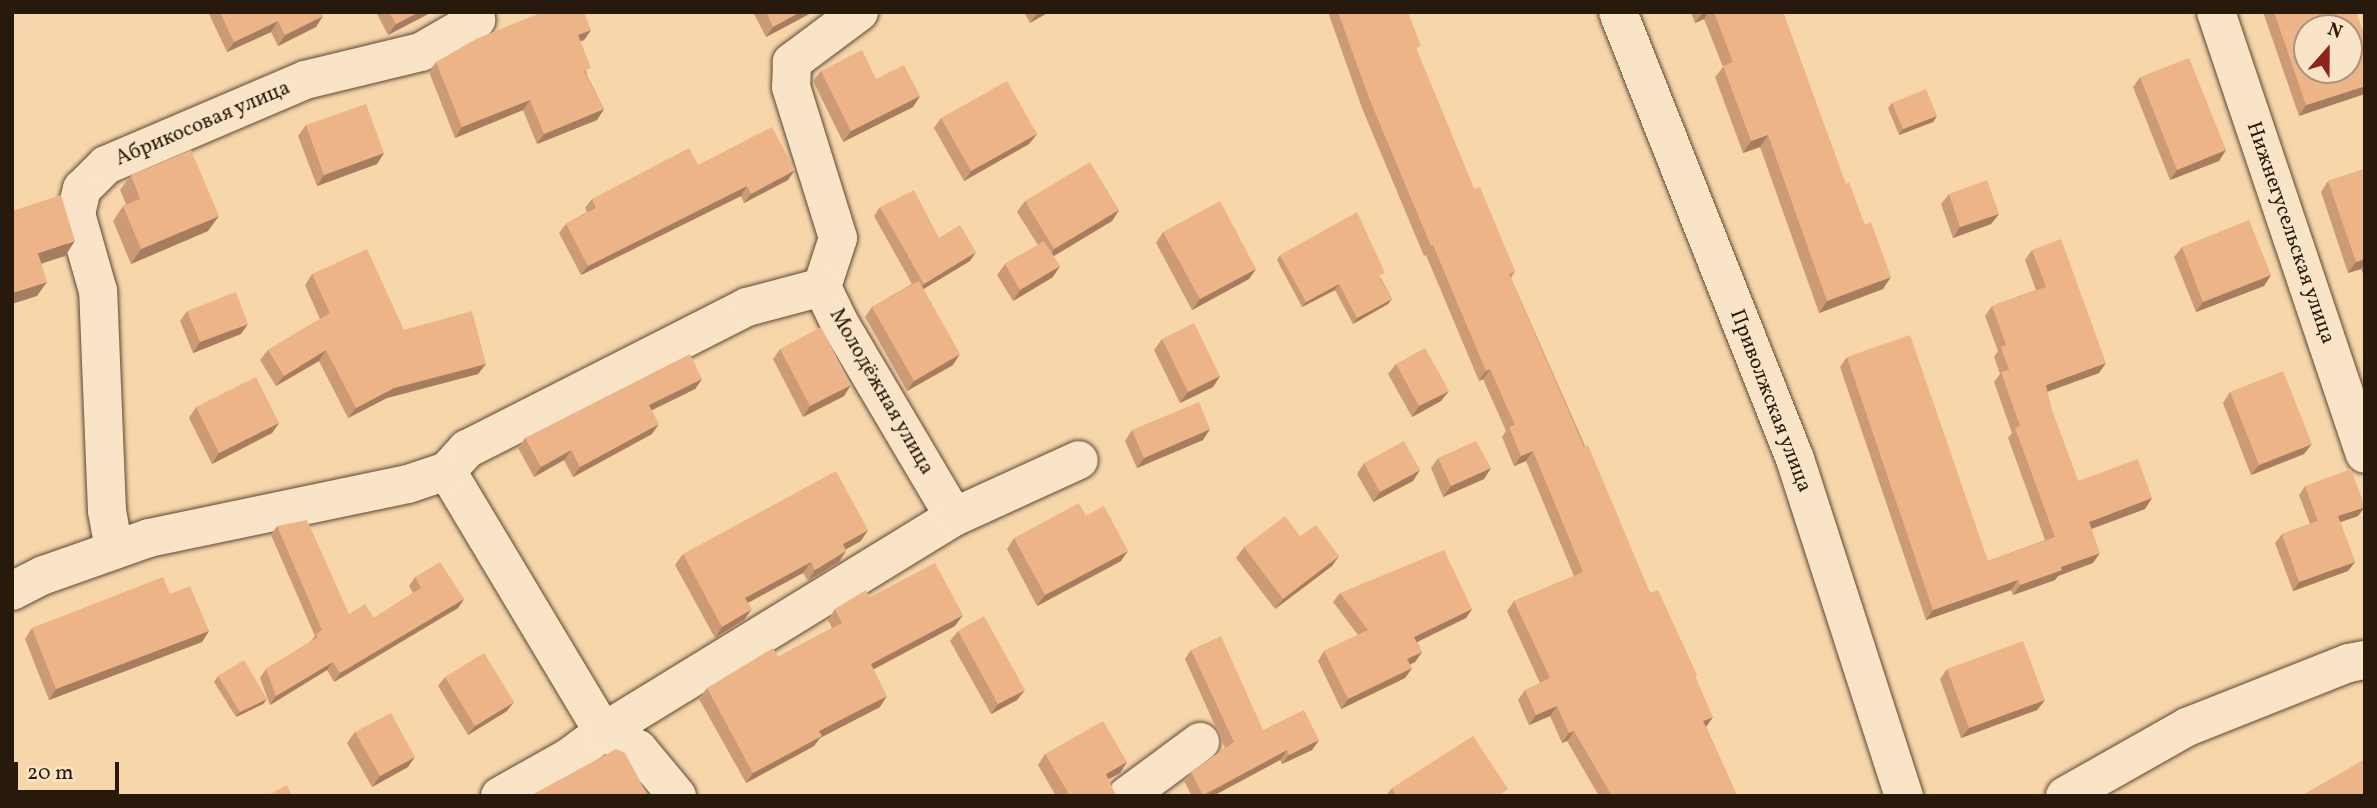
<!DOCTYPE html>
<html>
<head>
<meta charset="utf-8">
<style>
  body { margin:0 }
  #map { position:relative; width:2377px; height:808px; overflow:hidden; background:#f7d6aa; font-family:Vollkorn,serif }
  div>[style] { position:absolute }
  .roads { filter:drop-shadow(0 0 2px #5b4833) drop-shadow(0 0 2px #5b4833) }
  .minor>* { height:38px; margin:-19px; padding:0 19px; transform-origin:19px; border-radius:19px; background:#fae4c8 }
  .wall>* { inset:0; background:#cc9b75 }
  .shaded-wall>* { inset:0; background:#a67e5f }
  .building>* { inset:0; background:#edb488 }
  span { translate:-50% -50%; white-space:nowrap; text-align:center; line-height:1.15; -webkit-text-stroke:5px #fae4c8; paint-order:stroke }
  .street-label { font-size:21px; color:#27190b }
  .frame { position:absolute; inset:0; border:14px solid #27190b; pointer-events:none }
  .north { position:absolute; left:2293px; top:14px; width:70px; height:70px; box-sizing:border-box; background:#fae4c8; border:2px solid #a6937c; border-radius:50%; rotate:21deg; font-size:19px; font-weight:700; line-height:28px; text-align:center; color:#27190b }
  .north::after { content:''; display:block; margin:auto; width:24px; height:32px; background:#8f2418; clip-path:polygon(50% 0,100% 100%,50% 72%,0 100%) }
  .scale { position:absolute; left:14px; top:762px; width:105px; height:32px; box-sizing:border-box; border:4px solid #27190b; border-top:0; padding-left:9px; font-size:21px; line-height:24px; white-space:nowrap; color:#27190b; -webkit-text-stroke:5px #fae4c8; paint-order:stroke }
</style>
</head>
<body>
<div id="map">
  <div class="roads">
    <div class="minor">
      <div style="left:859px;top:12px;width:84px;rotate:143.3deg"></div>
      <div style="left:792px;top:62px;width:25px;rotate:92deg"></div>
      <div style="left:791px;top:87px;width:158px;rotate:72.7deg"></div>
      <div style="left:838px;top:238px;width:52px;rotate:108.1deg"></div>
      <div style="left:822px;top:287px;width:41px;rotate:64.1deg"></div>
      <div style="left:840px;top:324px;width:224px;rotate:59.4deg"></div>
      <div style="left:1618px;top:12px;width:481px;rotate:68.4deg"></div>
      <div style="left:1795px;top:459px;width:354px;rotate:72.1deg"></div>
      <div style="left:2216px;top:12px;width:466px;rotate:71.4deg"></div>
      <div style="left:447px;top:471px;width:304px;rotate:59.1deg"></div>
      <div style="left:114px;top:550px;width:40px;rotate:-100deg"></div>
      <div style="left:107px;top:511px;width:220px;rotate:-92.3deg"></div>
      <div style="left:98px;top:291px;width:80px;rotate:-105.9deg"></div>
      <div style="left:76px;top:214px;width:26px;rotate:-77deg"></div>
      <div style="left:82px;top:189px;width:34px;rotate:-45deg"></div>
      <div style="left:106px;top:165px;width:216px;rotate:-23.1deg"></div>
      <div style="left:305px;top:80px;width:119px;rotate:-13.6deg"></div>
      <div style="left:421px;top:52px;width:64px;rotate:-30.2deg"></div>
      <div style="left:12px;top:591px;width:36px;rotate:-27deg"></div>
      <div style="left:44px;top:575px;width:111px;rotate:-19.4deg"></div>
      <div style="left:149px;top:538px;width:265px;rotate:-11.8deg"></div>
      <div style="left:408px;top:484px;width:41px;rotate:-18.4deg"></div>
      <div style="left:447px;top:471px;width:30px;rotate:-48deg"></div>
      <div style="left:467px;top:449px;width:314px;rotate:-26.9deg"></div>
      <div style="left:747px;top:307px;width:78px;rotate:-14.9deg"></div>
      <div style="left:603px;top:732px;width:39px;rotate:26deg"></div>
      <div style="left:638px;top:749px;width:61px;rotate:50.3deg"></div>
      <div style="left:500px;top:796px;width:78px;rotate:-29.2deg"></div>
      <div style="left:568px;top:758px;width:44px;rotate:-36.6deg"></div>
      <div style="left:603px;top:732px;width:412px;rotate:-31.5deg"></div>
      <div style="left:954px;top:517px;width:137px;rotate:-24.5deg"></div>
      <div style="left:1127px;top:796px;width:91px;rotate:-36.5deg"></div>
      <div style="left:2065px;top:796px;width:140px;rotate:-29.5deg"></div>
      <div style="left:2187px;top:727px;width:174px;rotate:-21.6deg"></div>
      <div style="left:2349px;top:663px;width:16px;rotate:-11deg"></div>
    </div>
  </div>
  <div class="wall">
    <div style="clip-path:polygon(208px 12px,321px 12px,316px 27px,278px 46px,271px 32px,227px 52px)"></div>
    <div style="clip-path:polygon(376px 12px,432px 12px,388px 35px)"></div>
    <div style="clip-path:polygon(753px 12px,813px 12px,766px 37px)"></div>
    <div style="clip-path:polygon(1024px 12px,1049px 12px,1030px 23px)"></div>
    <div style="clip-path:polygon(1328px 12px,1408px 12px,1417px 51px,1474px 189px,1515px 271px,1511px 278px,1650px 593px,1696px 677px,1706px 727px,1737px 796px,1599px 796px,1567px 741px,1562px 743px,1550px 716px,1529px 725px,1518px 700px,1525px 690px,1540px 683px,1507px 611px,1514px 601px,1574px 576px,1526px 461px,1514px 466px,1502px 437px,1506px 431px,1483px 379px,1479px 381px,1426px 255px,1424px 256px,1362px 108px)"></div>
    <div style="clip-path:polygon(1691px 12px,1783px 12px,1883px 289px,1819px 313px,1760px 147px,1743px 153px,1715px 77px,1723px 67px,1704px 19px,1695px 23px)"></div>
    <div style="clip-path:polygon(2263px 12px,2356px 12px,2365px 38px,2299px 116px)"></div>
    <div style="clip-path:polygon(591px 30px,584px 40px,580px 41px,587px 75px,604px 109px,597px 120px,537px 144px,523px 110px,455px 138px,429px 72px,436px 62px)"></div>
    <div style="clip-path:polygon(821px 71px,876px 79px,920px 96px,913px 107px,843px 142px,813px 81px)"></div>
    <div style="clip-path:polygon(2140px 77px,2226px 150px,2219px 161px,2170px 180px,2133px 87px)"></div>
    <div style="clip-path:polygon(1892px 103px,1937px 116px,1933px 122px,1899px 135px,1888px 108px)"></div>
    <div style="clip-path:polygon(941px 118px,1037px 134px,1029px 144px,964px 181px,934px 128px)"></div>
    <div style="clip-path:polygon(306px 125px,384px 153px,377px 164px,317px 186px,298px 136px)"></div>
    <div style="clip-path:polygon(698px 165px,788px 180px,744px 203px,741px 196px,581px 275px,559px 233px,566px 224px,587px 212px,585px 208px,592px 199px)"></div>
    <div style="clip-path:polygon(2365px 169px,2365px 279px,2361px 269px,2348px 273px,2321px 192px,2328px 181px)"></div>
    <div style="clip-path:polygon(131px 175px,208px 231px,131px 264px,113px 221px,123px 206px,126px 204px,120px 190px)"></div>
    <div style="clip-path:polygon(1949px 194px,1999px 214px,1991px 224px,1953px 238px,1941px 204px)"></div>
    <div style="clip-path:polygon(1025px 201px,1119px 210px,1112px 221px,1054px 256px,1053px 277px,1013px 301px,997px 275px,1005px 264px,1038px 245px,1017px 212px)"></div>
    <div style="clip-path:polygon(880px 207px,939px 238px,970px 261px,923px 289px,953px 365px,907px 391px,865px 317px,872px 307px,912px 284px,874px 216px)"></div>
    <div style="clip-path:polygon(1163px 232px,1256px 269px,1249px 279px,1192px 310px,1156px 243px)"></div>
    <div style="clip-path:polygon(2182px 247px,2271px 275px,2264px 286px,2196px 312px,2174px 257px)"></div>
    <div style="clip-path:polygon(2032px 250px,2099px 373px,2047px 392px,2052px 411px,2078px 481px,2152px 498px,2145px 509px,2092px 529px,2093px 563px,2058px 576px,2055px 580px,2013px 595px,2011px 590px,1926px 620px,1840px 367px,1847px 357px,1988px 561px,2045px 540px,2008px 438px,2012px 433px,1994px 382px,2000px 374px,1994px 357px,1998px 351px,1985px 316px,1992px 306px,2036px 290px,2025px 260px)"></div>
    <div style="clip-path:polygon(1280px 255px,1381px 278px,1392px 299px,1388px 304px,1353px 324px,1335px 290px,1302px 307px,1277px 260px)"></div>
    <div style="clip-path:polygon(312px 274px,404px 330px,486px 364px,478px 374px,387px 398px,348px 418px,319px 361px,276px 386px,260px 360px,268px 350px,320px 319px,305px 285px)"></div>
    <div style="clip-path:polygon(187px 311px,241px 334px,193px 353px,180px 321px)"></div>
    <div style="clip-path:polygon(1162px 339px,1220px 376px,1213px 387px,1180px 403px,1154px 350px)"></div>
    <div style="clip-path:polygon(780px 349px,851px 385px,844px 396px,803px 417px,773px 359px)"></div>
    <div style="clip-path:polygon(1396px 364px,1441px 401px,1412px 417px,1388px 374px)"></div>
    <div style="clip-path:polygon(702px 379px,695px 389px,652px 410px,652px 434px,573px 477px,564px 460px,534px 477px,518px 448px,525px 438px)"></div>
    <div style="clip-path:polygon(2230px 392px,2304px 454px,2251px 475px,2223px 403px)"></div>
    <div style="clip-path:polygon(196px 407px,279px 423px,272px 433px,212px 464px,189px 418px)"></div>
    <div style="clip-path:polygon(1132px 430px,1203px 440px,1137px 468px,1125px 441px)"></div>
    <div style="clip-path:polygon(1438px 458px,1491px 468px,1484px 479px,1443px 497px,1431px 468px)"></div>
    <div style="clip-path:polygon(1364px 463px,1413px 481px,1373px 502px,1357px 474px)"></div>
    <div style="clip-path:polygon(2305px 486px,2358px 516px,2340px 522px,2355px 562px,2348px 571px,2293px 591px,2275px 543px,2282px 534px,2310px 524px,2299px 495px)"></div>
    <div style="clip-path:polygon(1086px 516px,1121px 561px,1037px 606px,1007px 549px,1014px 538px)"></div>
    <div style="clip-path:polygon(277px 526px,349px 614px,374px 618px,413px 593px,409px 586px,415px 577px,464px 599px,458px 608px,334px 682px,327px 670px,270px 705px,260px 678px,266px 669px,310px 642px,315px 636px,271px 535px)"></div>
    <div style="clip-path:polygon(1300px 536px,1332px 566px,1275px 609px,1236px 558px,1244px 547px)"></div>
    <div style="clip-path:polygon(861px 541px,845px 550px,846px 551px,839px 562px,808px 581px,803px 573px,748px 603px,744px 620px,715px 638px,675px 565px,683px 554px)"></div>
    <div style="clip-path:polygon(1340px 593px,1472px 609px,1466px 618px,1417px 642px,1422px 652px,1415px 662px,1410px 665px,1412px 668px,1405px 678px,1341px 709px,1318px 661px,1324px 651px,1358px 635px,1333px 602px)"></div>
    <div style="clip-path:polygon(170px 594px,209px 631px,202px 642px,49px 700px,25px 639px,32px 628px)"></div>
    <div style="clip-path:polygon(870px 597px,955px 626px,873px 669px,880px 707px,820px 738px,814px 746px,746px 783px,699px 699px,707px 688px,778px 657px,832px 628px,828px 620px,835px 609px)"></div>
    <div style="clip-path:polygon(958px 631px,1017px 700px,991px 714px,950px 641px)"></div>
    <div style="clip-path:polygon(1191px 650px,1263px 730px,1319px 740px,1312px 750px,1282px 764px,1280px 760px,1213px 796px,1192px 796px,1184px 781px,1191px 772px,1225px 748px,1185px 659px)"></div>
    <div style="clip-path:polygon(1947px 669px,2045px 700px,2037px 710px,1961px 738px,1940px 679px)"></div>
    <div style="clip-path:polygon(218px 676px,267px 699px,263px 704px,236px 717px,214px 682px)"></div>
    <div style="clip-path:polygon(445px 677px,507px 711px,468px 735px,438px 686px)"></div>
    <div style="clip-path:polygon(355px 732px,408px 767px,372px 787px,347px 743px)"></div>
    <div style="clip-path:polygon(1045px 754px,1127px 762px,1120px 773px,1108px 779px,1116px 796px,1056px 796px,1038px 765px)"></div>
    <div style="clip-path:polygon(1392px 788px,1504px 796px,1386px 796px)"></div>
  </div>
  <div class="shaded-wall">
    <div style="clip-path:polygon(419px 12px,432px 12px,388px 35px,396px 24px)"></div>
    <div style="clip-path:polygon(800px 12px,813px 12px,766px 37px,773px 27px)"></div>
    <div style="clip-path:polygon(1038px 12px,1049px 12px,1030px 23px)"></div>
    <div style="clip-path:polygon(1703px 12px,1709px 12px,1704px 19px,1695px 23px)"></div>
    <div style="clip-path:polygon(323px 16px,316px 27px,278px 46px,285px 35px)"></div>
    <div style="clip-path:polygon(278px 21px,271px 32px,227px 52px,234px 42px)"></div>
    <div style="clip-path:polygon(591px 30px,584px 40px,570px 45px,578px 35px)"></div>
    <div style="clip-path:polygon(2365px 86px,2365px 94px,2299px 116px,2306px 105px)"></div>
    <div style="clip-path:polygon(920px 96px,913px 107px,843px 142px,851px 131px)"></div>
    <div style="clip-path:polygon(530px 100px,523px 110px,455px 138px,462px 127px)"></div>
    <div style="clip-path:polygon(604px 109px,597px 120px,537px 144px,544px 134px)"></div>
    <div style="clip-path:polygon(1937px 116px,1933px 122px,1899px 135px,1903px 129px)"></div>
    <div style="clip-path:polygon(1037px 134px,1029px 144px,964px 181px,971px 171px)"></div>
    <div style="clip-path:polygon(1768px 135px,1760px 147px,1743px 153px,1751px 141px)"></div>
    <div style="clip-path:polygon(2226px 150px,2219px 161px,2170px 180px,2177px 170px)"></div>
    <div style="clip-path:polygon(384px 153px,377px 164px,317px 186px,324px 175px)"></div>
    <div style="clip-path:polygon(795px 170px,788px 180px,744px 203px,751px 194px)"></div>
    <div style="clip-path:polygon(747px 186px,741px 196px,581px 275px,588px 266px)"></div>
    <div style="clip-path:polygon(1119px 210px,1112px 221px,1047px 260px,1054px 249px)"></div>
    <div style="clip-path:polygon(1999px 214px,1991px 224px,1953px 238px,1960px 227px)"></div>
    <div style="clip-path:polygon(219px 216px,208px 231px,131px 264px,141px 249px)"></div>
    <div style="clip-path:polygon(75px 241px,65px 256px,28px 268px,38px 253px)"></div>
    <div style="clip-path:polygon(976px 252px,970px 261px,917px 293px,924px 284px)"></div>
    <div style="clip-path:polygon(2365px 259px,2365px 263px,2361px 269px,2348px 273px,2356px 262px)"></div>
    <div style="clip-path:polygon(1060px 266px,1053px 277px,1013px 301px,1020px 290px)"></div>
    <div style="clip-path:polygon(1256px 269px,1249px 279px,1192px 310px,1200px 299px)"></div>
    <div style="clip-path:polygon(2271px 275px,2264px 286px,2196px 312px,2203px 302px)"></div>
    <div style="clip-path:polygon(1891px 277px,1883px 289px,1819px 313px,1827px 301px)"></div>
    <div style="clip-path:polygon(47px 282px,37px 296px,12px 304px,12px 293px)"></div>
    <div style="clip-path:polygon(1339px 284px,1335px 290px,1302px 307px,1306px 302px)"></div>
    <div style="clip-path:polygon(1392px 299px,1388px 304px,1353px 324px,1357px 318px)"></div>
    <div style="clip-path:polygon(248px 324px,241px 334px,193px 353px,200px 342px)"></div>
    <div style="clip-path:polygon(326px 350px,319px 361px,276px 386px,284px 376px)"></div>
    <div style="clip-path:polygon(960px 354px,953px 365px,907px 391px,914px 381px)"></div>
    <div style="clip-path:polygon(2106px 363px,2099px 373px,2038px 395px,2046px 385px)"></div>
    <div style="clip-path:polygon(486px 364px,478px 374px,387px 398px,348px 418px,356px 408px,394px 388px)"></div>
    <div style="clip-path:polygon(1490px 369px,1483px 379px,1479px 381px,1486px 371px)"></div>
    <div style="clip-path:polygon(1220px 376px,1213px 387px,1180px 403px,1188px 392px)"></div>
    <div style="clip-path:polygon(702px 379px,695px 389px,642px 415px,649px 405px)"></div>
    <div style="clip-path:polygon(851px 385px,844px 396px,803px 417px,810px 406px)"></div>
    <div style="clip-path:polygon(1449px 391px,1441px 401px,1412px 417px,1419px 406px)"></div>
    <div style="clip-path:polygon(279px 423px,272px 433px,212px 464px,219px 453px)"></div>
    <div style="clip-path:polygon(659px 424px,652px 434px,573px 477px,580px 467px)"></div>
    <div style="clip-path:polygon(1210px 429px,1203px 440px,1137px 468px,1144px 458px)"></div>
    <div style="clip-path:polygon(2312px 444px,2304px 454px,2251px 475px,2259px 465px)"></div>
    <div style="clip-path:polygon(571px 450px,564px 460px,534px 477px,541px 467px)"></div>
    <div style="clip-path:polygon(1533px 451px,1526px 461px,1514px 466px,1521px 456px)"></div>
    <div style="clip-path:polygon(1491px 468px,1484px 479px,1443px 497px,1451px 486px)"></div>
    <div style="clip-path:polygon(1420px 470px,1413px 481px,1373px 502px,1380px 492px)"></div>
    <div style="clip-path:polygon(2152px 498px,2145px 509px,2082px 532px,2089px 522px)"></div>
    <div style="clip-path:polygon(2365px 507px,2358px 516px,2332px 525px,2338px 516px)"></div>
    <div style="clip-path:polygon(868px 530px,861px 541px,835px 555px,843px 544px)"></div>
    <div style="clip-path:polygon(846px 551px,839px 562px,808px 581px,815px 570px)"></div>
    <div style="clip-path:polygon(1128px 551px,1121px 561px,1037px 606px,1045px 595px)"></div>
    <div style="clip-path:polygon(2100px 553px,2093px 563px,2058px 576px,2055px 580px,2013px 595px,2020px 585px,2061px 567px)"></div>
    <div style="clip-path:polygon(1339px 556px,1332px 566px,1275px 609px,1283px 599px)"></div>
    <div style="clip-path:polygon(811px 562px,803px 573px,738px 608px,745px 598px)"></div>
    <div style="clip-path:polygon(2355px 562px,2348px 571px,2293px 591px,2299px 582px)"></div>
    <div style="clip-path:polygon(2018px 580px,2011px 590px,1926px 620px,1933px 610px)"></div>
    <div style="clip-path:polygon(464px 599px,458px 608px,334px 682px,340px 673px)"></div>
    <div style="clip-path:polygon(752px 609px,744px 620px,715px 638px,722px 627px)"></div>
    <div style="clip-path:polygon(1472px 609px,1466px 618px,1407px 647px,1414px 637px)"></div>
    <div style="clip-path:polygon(963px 615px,955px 626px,863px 675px,871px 664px)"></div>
    <div style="clip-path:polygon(209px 631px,202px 642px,49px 700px,56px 689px)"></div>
    <div style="clip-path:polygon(1422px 652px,1415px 662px,1400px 669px,1407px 659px)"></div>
    <div style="clip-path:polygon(333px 662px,327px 670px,270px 705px,276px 696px)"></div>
    <div style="clip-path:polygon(1412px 668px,1405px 678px,1341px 709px,1348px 699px)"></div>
    <div style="clip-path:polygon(1025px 690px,1017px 700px,991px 714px,998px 704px)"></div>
    <div style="clip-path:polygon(887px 696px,880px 707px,820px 738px,814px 746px,746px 783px,753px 773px,819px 731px)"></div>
    <div style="clip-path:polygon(267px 699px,263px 704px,236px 717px,240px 712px)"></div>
    <div style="clip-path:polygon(2045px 700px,2037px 710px,1961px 738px,1969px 728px)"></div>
    <div style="clip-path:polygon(514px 702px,507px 711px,468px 735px,475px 726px)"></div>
    <div style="clip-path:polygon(1557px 706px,1550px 716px,1529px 725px,1536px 715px)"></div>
    <div style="clip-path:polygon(1713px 717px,1706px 727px,1703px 721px)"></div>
    <div style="clip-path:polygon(1574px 731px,1567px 741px,1562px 743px,1569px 733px)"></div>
    <div style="clip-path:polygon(1319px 740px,1312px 750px,1282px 764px,1289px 755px)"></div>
    <div style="clip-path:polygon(1287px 750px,1280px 760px,1213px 796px,1203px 796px)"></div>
    <div style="clip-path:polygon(415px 757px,408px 767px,372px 787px,380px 776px)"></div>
    <div style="clip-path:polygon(1127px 762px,1120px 773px,1098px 785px,1106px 774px)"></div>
  </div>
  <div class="building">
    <div style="clip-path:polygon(220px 12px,321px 12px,323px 16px,285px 35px,278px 21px,234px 42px)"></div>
    <div style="clip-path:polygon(389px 12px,419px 12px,396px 24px)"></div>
    <div style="clip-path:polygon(543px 12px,584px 12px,591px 30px,578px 35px,591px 68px,584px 71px,604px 109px,544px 134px,530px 100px,462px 127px,436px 62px,476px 39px)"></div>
    <div style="clip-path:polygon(766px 12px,800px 12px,773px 27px)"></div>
    <div style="clip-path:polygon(1338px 12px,1408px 12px,1421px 46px,1416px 48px,1474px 189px,1480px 187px,1515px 271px,1509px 274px,1584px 447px,1588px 445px,1650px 593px,1658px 590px,1697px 675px,1695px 676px,1713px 717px,1703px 721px,1737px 796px,1612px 796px,1574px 731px,1569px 733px,1557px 706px,1536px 715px,1525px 690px,1550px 678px,1514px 601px,1583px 572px,1533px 451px,1521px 456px,1509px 427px,1515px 425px,1490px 369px,1486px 371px,1433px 245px,1431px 246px,1369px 98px)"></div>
    <div style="clip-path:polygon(1714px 12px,1783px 12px,1846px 184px,1849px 182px,1865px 225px,1871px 222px,1891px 277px,1827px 301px,1768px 135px,1751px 141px,1723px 66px,1733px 62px)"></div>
    <div style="clip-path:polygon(evenodd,2274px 12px,2356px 12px,2365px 38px,2365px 86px,2306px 105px,2274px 12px,2307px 28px,2349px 28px,2349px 70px,2307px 70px,2307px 28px)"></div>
    <div style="clip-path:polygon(862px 50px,876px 79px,904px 65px,920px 96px,851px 131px,821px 71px)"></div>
    <div style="clip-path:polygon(2189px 58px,2226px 150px,2177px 170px,2140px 77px)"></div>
    <div style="clip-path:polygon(1007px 81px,1037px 134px,971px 171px,941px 118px)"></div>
    <div style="clip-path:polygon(1926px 89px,1937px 116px,1903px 129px,1892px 103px)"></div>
    <div style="clip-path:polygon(366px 104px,384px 153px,324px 175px,306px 125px)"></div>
    <div style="clip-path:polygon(772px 127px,795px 170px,751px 194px,747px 186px,588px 266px,566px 224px,596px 208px,592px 199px,689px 148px,698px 165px)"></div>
    <div style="clip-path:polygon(191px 150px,219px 216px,141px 249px,123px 206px,140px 199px,131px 175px)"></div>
    <div style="clip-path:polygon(1090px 162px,1119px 210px,1054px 249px,1025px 201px)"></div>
    <div style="clip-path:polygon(2365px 169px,2365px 259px,2356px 262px,2328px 181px)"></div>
    <div style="clip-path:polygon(1987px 180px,1999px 214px,1960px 227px,1949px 194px)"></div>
    <div style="clip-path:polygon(914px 190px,939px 238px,960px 225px,976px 252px,924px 284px,880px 207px)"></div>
    <div style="clip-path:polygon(61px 195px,75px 241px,38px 253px,47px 282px,12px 293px,12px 211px)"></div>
    <div style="clip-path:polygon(1220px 201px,1256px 269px,1200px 299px,1163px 232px)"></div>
    <div style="clip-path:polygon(1357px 212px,1385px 273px,1379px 276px,1392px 299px,1357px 318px,1339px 284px,1306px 302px,1280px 255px)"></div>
    <div style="clip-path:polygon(2249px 220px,2271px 275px,2203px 302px,2182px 247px)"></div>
    <div style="clip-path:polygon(2061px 239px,2106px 363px,2046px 385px,2052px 411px,2078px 481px,2138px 459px,2152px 498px,2089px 522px,2100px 553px,2061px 567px,2062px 570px,2020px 585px,2018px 580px,1933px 610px,1847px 357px,1910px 335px,1988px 561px,2055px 537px,2015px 428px,2020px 426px,2001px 372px,2009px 370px,2001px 347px,2006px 345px,1992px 306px,2046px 287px,2032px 250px)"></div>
    <div style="clip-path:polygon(1044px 241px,1060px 266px,1020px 290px,1005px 264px)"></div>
    <div style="clip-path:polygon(367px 249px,404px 330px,472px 311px,486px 364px,394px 388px,356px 408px,326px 350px,284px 376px,268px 350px,330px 313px,312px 274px)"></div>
    <div style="clip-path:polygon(919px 281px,960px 354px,914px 381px,872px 307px)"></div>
    <div style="clip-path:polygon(236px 292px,248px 324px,200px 342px,187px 311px)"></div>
    <div style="clip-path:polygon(1194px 323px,1220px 376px,1188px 392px,1162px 339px)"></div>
    <div style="clip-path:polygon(821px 327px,851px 385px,810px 406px,780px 349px)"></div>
    <div style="clip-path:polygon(1425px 348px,1449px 391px,1419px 406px,1396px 364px)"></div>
    <div style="clip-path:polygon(690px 354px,702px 379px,649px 405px,659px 424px,580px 467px,571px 450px,541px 467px,525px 438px)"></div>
    <div style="clip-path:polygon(2283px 371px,2312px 444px,2259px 465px,2230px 392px)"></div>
    <div style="clip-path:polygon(256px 377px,279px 423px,219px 453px,196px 407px)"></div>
    <div style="clip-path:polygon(1199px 402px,1210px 429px,1144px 458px,1132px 430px)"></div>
    <div style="clip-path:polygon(1404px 441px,1420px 470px,1380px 492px,1364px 463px)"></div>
    <div style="clip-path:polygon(1476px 441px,1491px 468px,1451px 486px,1438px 458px)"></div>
    <div style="clip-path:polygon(2351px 469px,2365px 507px,2338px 516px,2355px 562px,2299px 582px,2282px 534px,2318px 521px,2305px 486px)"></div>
    <div style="clip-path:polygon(836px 471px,868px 530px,843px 544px,846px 551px,815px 570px,811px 562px,745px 598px,752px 609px,722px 627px,683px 554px)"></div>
    <div style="clip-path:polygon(1079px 503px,1086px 516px,1104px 506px,1128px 551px,1045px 595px,1014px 538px)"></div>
    <div style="clip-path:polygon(1285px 516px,1300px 536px,1316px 525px,1339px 556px,1283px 599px,1244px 547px)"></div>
    <div style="clip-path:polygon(307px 520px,349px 614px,365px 604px,374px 618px,421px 588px,415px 577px,440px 562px,464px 599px,340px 673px,333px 662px,276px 696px,266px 669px,318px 637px,316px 634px,322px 630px,277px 526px)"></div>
    <div style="clip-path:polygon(1444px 550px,1472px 609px,1414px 637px,1422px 652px,1407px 659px,1412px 668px,1348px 699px,1324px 651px,1368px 630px,1340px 593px)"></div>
    <div style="clip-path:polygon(935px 563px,963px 615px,871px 664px,887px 696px,819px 731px,822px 736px,753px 773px,707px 688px,773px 648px,778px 657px,842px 623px,835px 609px,866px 590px,870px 597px)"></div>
    <div style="clip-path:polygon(163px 577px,170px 594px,190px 586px,209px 631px,56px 689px,32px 628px)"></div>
    <div style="clip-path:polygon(984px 616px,1025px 690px,998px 704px,958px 631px)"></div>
    <div style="clip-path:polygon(1221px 636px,1263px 730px,1304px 710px,1319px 740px,1289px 755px,1287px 750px,1203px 795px,1191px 772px,1234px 742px,1191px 650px)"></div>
    <div style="clip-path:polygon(2023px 641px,2045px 700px,1969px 728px,1947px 669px)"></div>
    <div style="clip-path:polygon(484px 653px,514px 702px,475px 726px,445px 677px)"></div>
    <div style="clip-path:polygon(244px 660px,267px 699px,240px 712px,218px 676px)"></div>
    <div style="clip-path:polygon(391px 713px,415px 757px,380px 776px,355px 732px)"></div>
    <div style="clip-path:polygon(1103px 721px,1127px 762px,1106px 774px,1116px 796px,1070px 796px,1045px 754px)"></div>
    <div style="clip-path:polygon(1473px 736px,1508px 789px,1498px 796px,1396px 796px,1392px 788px)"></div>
    <div style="clip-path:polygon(616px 749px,625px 753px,648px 796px,530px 796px)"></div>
    <div style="clip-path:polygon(2365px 759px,2365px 796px,2301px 796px)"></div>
    <div style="clip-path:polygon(287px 785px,292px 796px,267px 796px)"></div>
    <div style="clip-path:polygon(12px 787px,16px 796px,12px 796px)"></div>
  </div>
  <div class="street-label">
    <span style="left:203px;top:124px;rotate:-23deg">Абрикосовая улица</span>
    <span style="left:2290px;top:233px;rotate:71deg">Нижнегусельская улица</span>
    <span style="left:881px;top:392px;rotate:60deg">Молодёжная улица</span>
    <span style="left:1770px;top:401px;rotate:69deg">Приволжская улица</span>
  </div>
  <div class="frame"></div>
  <div class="north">N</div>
  <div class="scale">20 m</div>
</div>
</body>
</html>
